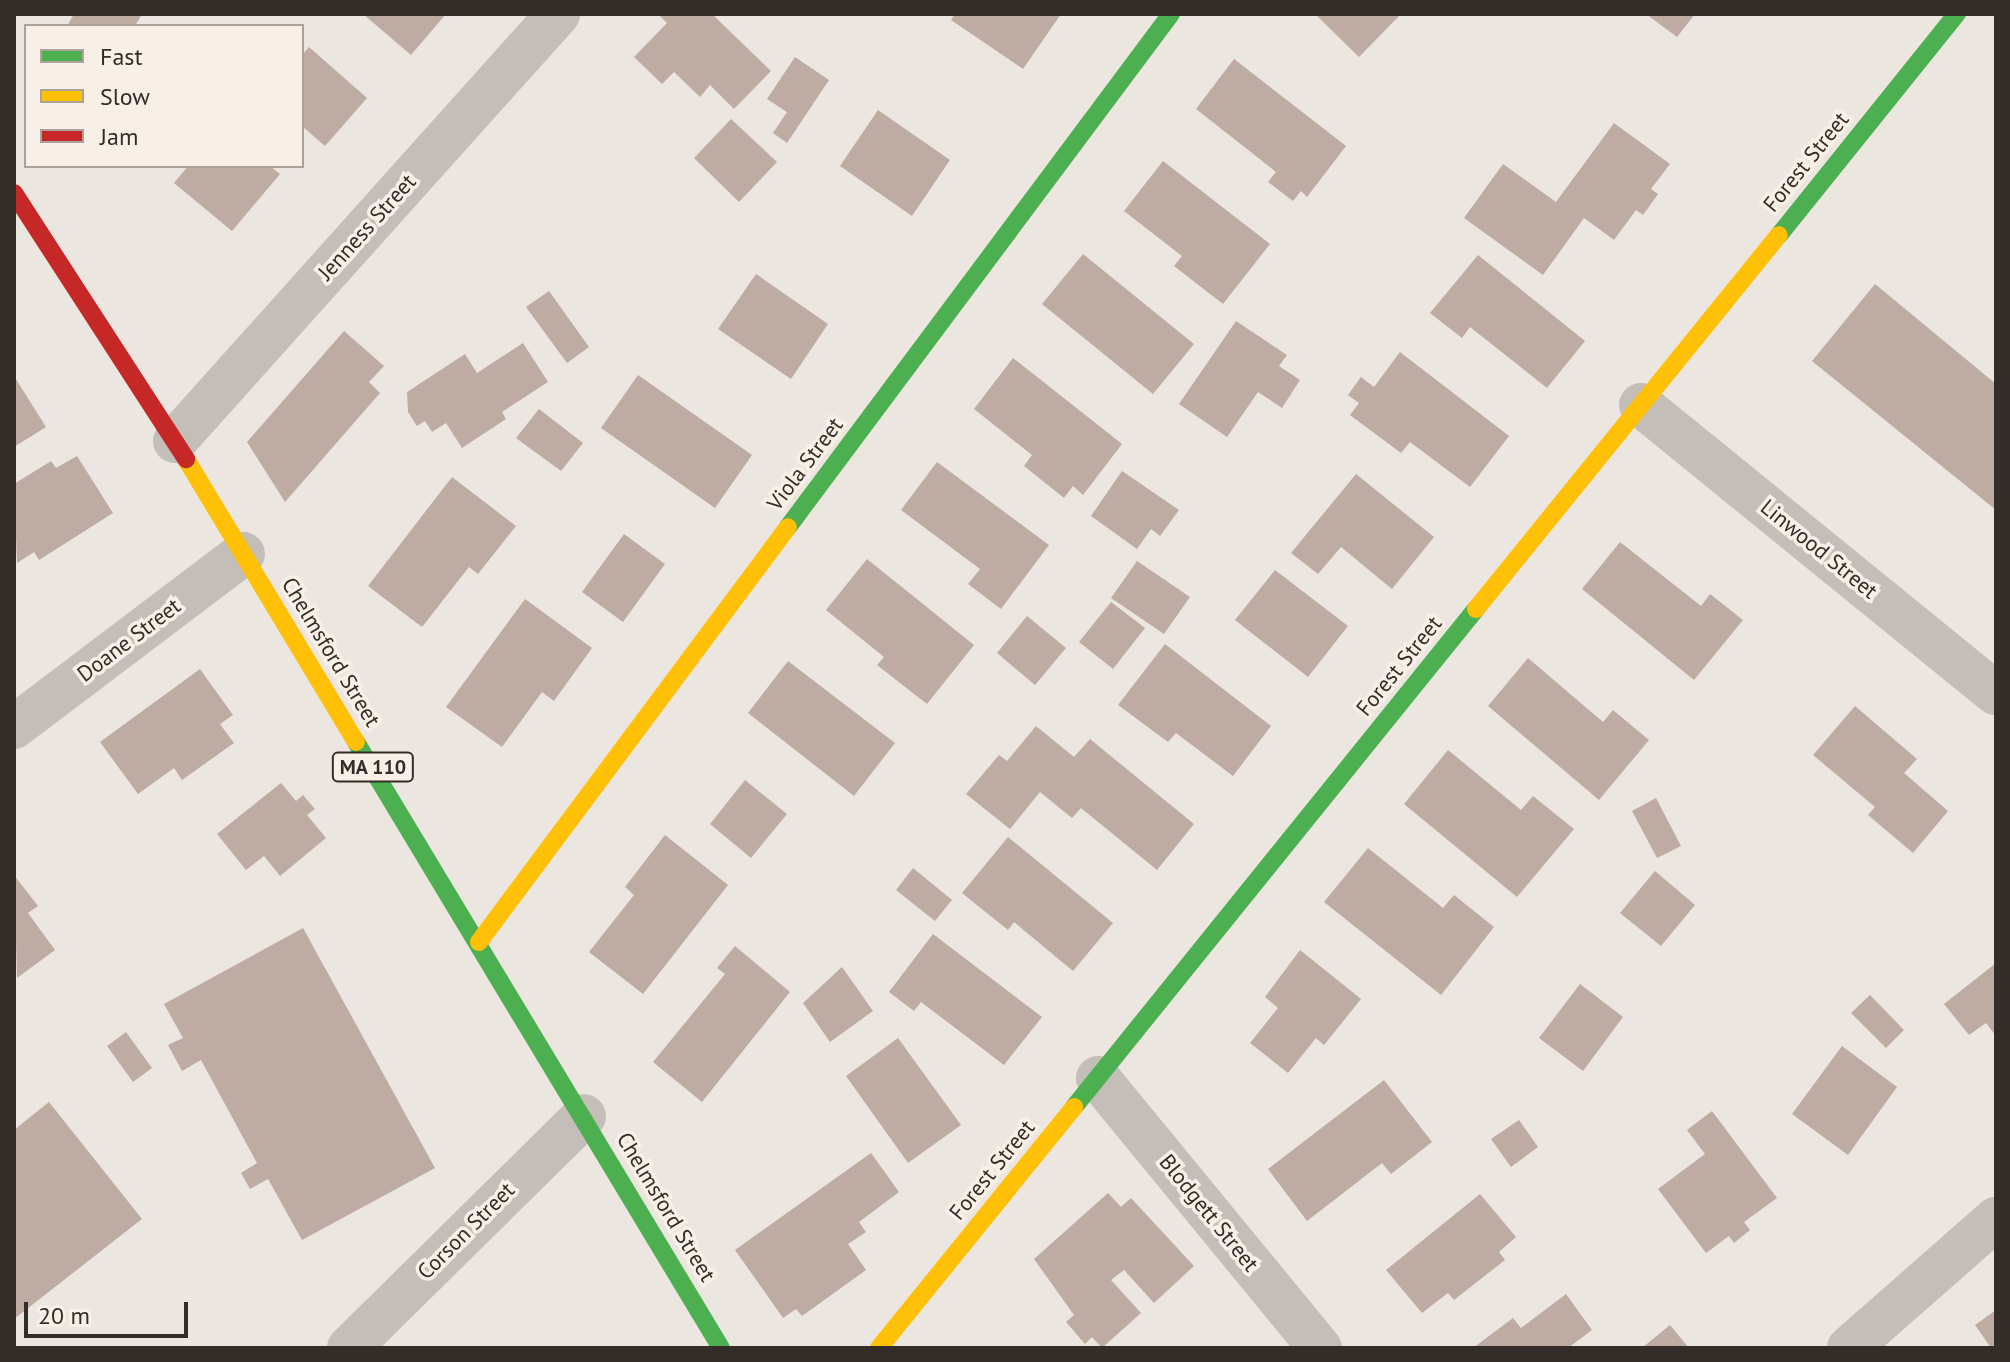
<!DOCTYPE html>
<html>
<head>
<meta charset="utf-8">
<style>
  body { margin:0 }
  #map { position:relative; width:2010px; height:1362px; overflow:hidden; background:#ece6e0; font-family:"PT Sans",sans-serif }
  div>[style] { position:absolute }
  .building>* { inset:0; background:#beaba3 }
  .street>* { height:44px; margin:-22px; padding:0 22px; transform-origin:22px; border-radius:22px; background:#c4beb9 }
  .fast>* { height:18px; margin:-9px; padding:0 9px; transform-origin:9px; border-radius:9px; background:#4caf50 }
  .slow>* { height:18px; margin:-9px; padding:0 9px; transform-origin:9px; border-radius:9px; background:#ffc107 }
  .jam>* { height:18px; margin:-9px; padding:0 9px; transform-origin:9px; border-radius:9px; background:#c62828 }
  span { translate:-50% -50%; white-space:nowrap; text-align:center; line-height:1.15; -webkit-text-stroke:7px #f8f0e7; paint-order:stroke }
  .shield-label span { padding:2px 6px; background:#f8f0e7; border:2px solid; border-radius:6px; -webkit-text-stroke-width:0 }
  .shield-label { font-size:20px; color:#342c28; font-weight:700 }
  .street-label { font-size:22px; color:#342c28 }
  .frame { position:absolute; inset:0; border:16px solid #342c28; pointer-events:none }
  .legend { position:absolute; left:24px; top:24px; width:280px; height:144px; box-sizing:border-box; background:#f8f0e7; border:2px solid #aaa29b; margin:0; padding:10px 14px; list-style:none; font-size:24px; color:#342c28 }
  .legend li { display:flex; align-items:center; gap:16px; height:40px }
  .legend b { width:40px; border:2px solid #aaa29b }
  .scale { position:absolute; left:24px; top:1302px; width:164px; height:36px; box-sizing:border-box; border:4px solid #342c28; border-top:0; padding-left:10px; font-size:24px; line-height:28px; white-space:nowrap; color:#342c28; -webkit-text-stroke:6px #f8f0e7; paint-order:stroke }
</style>
</head>
<body>
<div id="map">
  <div class="building">
    <div style="clip-path:polygon(74px 14px,142px 14px,135px 26px,67px 26px)"></div>
    <div style="clip-path:polygon(363px 14px,446px 14px,411px 55px)"></div>
    <div style="clip-path:polygon(658px 14px,712px 14px,771px 71px,734px 109px,710px 85px,700px 97px,674px 72px,662px 84px,634px 57px,667px 23px)"></div>
    <div style="clip-path:polygon(955px 14px,1061px 14px,1023px 69px,951px 20px)"></div>
    <div style="clip-path:polygon(1315px 14px,1401px 14px,1359px 57px)"></div>
    <div style="clip-path:polygon(1646px 14px,1695px 14px,1677px 37px)"></div>
    <div style="clip-path:polygon(309px 47px,367px 98px,325px 146px,302px 126px,302px 55px)"></div>
    <div style="clip-path:polygon(795px 57px,829px 80px,787px 143px,773px 133px,787px 112px,767px 99px)"></div>
    <div style="clip-path:polygon(1234px 59px,1346px 146px,1307px 197px,1301px 191px,1293px 201px,1268px 182px,1276px 172px,1196px 109px)"></div>
    <div style="clip-path:polygon(878px 110px,950px 160px,912px 216px,840px 166px)"></div>
    <div style="clip-path:polygon(731px 119px,777px 162px,739px 202px,694px 158px)"></div>
    <div style="clip-path:polygon(1614px 123px,1670px 164px,1651px 189px,1658px 194px,1643px 215px,1636px 210px,1614px 240px,1584px 218px,1543px 275px,1464px 218px,1503px 164px,1556px 202px)"></div>
    <div style="clip-path:polygon(1163px 161px,1270px 244px,1223px 304px,1174px 266px,1182px 256px,1124px 211px)"></div>
    <div style="clip-path:polygon(188px 166px,270px 166px,280px 174px,232px 231px,174px 183px)"></div>
    <div style="clip-path:polygon(1083px 254px,1194px 344px,1153px 394px,1042px 304px)"></div>
    <div style="clip-path:polygon(1478px 255px,1585px 341px,1547px 388px,1470px 327px,1462px 338px,1430px 313px)"></div>
    <div style="clip-path:polygon(756px 274px,828px 324px,791px 379px,718px 329px)"></div>
    <div style="clip-path:polygon(1875px 284px,1996px 384px,1996px 510px,1812px 361px)"></div>
    <div style="clip-path:polygon(549px 291px,589px 347px,567px 363px,526px 307px)"></div>
    <div style="clip-path:polygon(1236px 321px,1287px 355px,1279px 366px,1300px 380px,1282px 408px,1258px 392px,1227px 437px,1179px 404px)"></div>
    <div style="clip-path:polygon(344px 331px,384px 366px,369px 382px,380px 393px,285px 502px,247px 442px)"></div>
    <div style="clip-path:polygon(523px 343px,548px 382px,502px 412px,506px 419px,462px 448px,446px 423px,432px 432px,425px 421px,417px 426px,408px 412px,407px 392px,465px 354px,477px 373px)"></div>
    <div style="clip-path:polygon(1400px 352px,1509px 436px,1470px 487px,1410px 442px,1401px 453px,1350px 415px,1359px 403px,1348px 395px,1361px 377px,1374px 387px)"></div>
    <div style="clip-path:polygon(1013px 358px,1122px 444px,1083px 495px,1073px 486px,1064px 498px,1024px 466px,1032px 455px,974px 409px)"></div>
    <div style="clip-path:polygon(638px 375px,752px 455px,715px 508px,601px 428px)"></div>
    <div style="clip-path:polygon(14px 376px,46px 427px,14px 447px)"></div>
    <div style="clip-path:polygon(539px 409px,583px 443px,561px 471px,516px 438px)"></div>
    <div style="clip-path:polygon(77px 456px,113px 513px,39px 560px,34px 552px,17px 563px,14px 484px,51px 461px,56px 468px)"></div>
    <div style="clip-path:polygon(937px 462px,1049px 545px,1001px 609px,968px 584px,980px 569px,901px 510px)"></div>
    <div style="clip-path:polygon(1122px 471px,1179px 510px,1160px 536px,1151px 529px,1137px 549px,1091px 516px)"></div>
    <div style="clip-path:polygon(1356px 474px,1434px 537px,1392px 589px,1341px 547px,1318px 574px,1291px 553px)"></div>
    <div style="clip-path:polygon(452px 477px,516px 526px,478px 574px,469px 567px,422px 627px,368px 586px)"></div>
    <div style="clip-path:polygon(624px 534px,665px 564px,623px 622px,582px 592px)"></div>
    <div style="clip-path:polygon(1620px 542px,1701px 606px,1710px 594px,1743px 620px,1694px 680px,1582px 589px)"></div>
    <div style="clip-path:polygon(867px 559px,974px 645px,927px 704px,877px 665px,884px 657px,826px 610px)"></div>
    <div style="clip-path:polygon(1137px 561px,1190px 597px,1164px 634px,1111px 598px)"></div>
    <div style="clip-path:polygon(1275px 570px,1348px 626px,1308px 677px,1235px 620px)"></div>
    <div style="clip-path:polygon(525px 599px,592px 648px,554px 701px,542px 692px,502px 747px,446px 707px)"></div>
    <div style="clip-path:polygon(1111px 602px,1145px 628px,1113px 669px,1079px 642px)"></div>
    <div style="clip-path:polygon(1027px 616px,1066px 648px,1035px 685px,997px 653px)"></div>
    <div style="clip-path:polygon(1165px 644px,1271px 726px,1233px 776px,1176px 733px,1168px 742px,1118px 705px)"></div>
    <div style="clip-path:polygon(1528px 658px,1603px 722px,1613px 710px,1649px 740px,1599px 800px,1488px 706px)"></div>
    <div style="clip-path:polygon(788px 661px,895px 743px,854px 796px,748px 713px)"></div>
    <div style="clip-path:polygon(200px 669px,233px 715px,220px 724px,234px 743px,182px 780px,174px 768px,138px 794px,100px 742px)"></div>
    <div style="clip-path:polygon(1855px 706px,1917px 759px,1904px 773px,1948px 811px,1913px 853px,1868px 815px,1875px 807px,1813px 755px)"></div>
    <div style="clip-path:polygon(1036px 726px,1074px 757px,1090px 739px,1194px 824px,1157px 870px,1081px 808px,1072px 818px,1040px 792px,1010px 829px,966px 794px,999px 755px,1007px 761px)"></div>
    <div style="clip-path:polygon(1448px 750px,1521px 810px,1533px 796px,1574px 829px,1517px 897px,1404px 804px)"></div>
    <div style="clip-path:polygon(745px 780px,787px 814px,751px 858px,710px 824px)"></div>
    <div style="clip-path:polygon(281px 783px,296px 801px,303px 795px,315px 809px,307px 815px,326px 838px,280px 876px,264px 856px,246px 870px,217px 834px)"></div>
    <div style="clip-path:polygon(1656px 798px,1681px 846px,1657px 858px,1632px 811px)"></div>
    <div style="clip-path:polygon(665px 835px,728px 885px,643px 994px,589px 952px,634px 895px,625px 887px)"></div>
    <div style="clip-path:polygon(1008px 837px,1113px 923px,1073px 971px,1014px 922px,1008px 930px,962px 893px)"></div>
    <div style="clip-path:polygon(1368px 848px,1443px 908px,1454px 895px,1494px 927px,1441px 995px,1324px 902px)"></div>
    <div style="clip-path:polygon(913px 868px,952px 900px,935px 921px,896px 890px)"></div>
    <div style="clip-path:polygon(1655px 871px,1695px 905px,1661px 946px,1620px 913px)"></div>
    <div style="clip-path:polygon(14px 875px,38px 906px,28px 913px,55px 950px,17px 978px)"></div>
    <div style="clip-path:polygon(303px 928px,435px 1168px,302px 1240px,268px 1179px,250px 1189px,241px 1173px,257px 1163px,201px 1060px,182px 1071px,168px 1045px,183px 1038px,164px 1004px)"></div>
    <div style="clip-path:polygon(933px 934px,1042px 1017px,1004px 1065px,921px 1002px,914px 1011px,889px 992px)"></div>
    <div style="clip-path:polygon(735px 946px,790px 992px,702px 1102px,653px 1062px,725px 974px,717px 968px)"></div>
    <div style="clip-path:polygon(1300px 950px,1361px 999px,1324px 1045px,1316px 1038px,1288px 1073px,1250px 1043px,1278px 1008px,1265px 997px)"></div>
    <div style="clip-path:polygon(1996px 963px,1996px 1036px,1986px 1023px,1969px 1035px,1944px 1004px)"></div>
    <div style="clip-path:polygon(842px 967px,873px 1011px,830px 1042px,803px 1003px)"></div>
    <div style="clip-path:polygon(1580px 984px,1623px 1017px,1583px 1071px,1539px 1038px)"></div>
    <div style="clip-path:polygon(1870px 995px,1904px 1030px,1886px 1048px,1851px 1013px)"></div>
    <div style="clip-path:polygon(126px 1032px,152px 1068px,133px 1082px,107px 1046px)"></div>
    <div style="clip-path:polygon(898px 1038px,961px 1125px,908px 1163px,846px 1076px)"></div>
    <div style="clip-path:polygon(1842px 1046px,1897px 1087px,1848px 1155px,1792px 1114px)"></div>
    <div style="clip-path:polygon(1384px 1080px,1432px 1142px,1391px 1174px,1382px 1163px,1307px 1221px,1268px 1169px)"></div>
    <div style="clip-path:polygon(49px 1102px,142px 1219px,14px 1319px,14px 1130px)"></div>
    <div style="clip-path:polygon(1712px 1111px,1777px 1198px,1744px 1222px,1750px 1230px,1734px 1243px,1729px 1236px,1706px 1253px,1658px 1189px,1705px 1154px,1687px 1130px)"></div>
    <div style="clip-path:polygon(1519px 1120px,1538px 1147px,1511px 1167px,1491px 1139px)"></div>
    <div style="clip-path:polygon(871px 1153px,899px 1192px,859px 1222px,866px 1232px,848px 1244px,866px 1270px,802px 1316px,796px 1309px,783px 1318px,735px 1250px)"></div>
    <div style="clip-path:polygon(1108px 1193px,1121px 1207px,1131px 1198px,1194px 1266px,1154px 1303px,1124px 1270px,1111px 1280px,1141px 1313px,1102px 1348px,1092px 1337px,1085px 1344px,1066px 1322px,1074px 1315px,1034px 1259px)"></div>
    <div style="clip-path:polygon(1480px 1194px,1516px 1237px,1499px 1252px,1505px 1260px,1454px 1300px,1448px 1293px,1422px 1313px,1386px 1270px)"></div>
    <div style="clip-path:polygon(1566px 1294px,1592px 1330px,1568px 1348px,1473px 1348px,1513px 1318px,1521px 1328px)"></div>
    <div style="clip-path:polygon(1996px 1310px,1996px 1348px,1991px 1348px,1975px 1325px)"></div>
    <div style="clip-path:polygon(1670px 1325px,1689px 1348px,1642px 1348px)"></div>
  </div>
  <div class="street">
    <div style="left:1641px;top:405px;width:457px;rotate:39.1deg"></div>
    <div style="left:175px;top:441px;width:574px;rotate:-48.11deg"></div>
    <div style="left:14px;top:727px;width:287px;rotate:-37.1deg"></div>
    <div style="left:1098px;top:1078px;width:350px;rotate:50.6deg"></div>
    <div style="left:349px;top:1348px;width:330px;rotate:-44.6deg"></div>
    <div style="left:1849px;top:1348px;width:196px;rotate:-41.3deg"></div>
  </div>
  <div class="fast">
    <div style="left:1779px;top:235px;width:284px;rotate:-51.2deg"></div>
    <div style="left:788px;top:527px;width:640px;rotate:-53.26deg"></div>
    <div style="left:356px;top:742px;width:707px;rotate:58.94deg"></div>
    <div style="left:1074px;top:1107px;width:640px;rotate:-51.09deg"></div>
  </div>
  <div class="slow">
    <div style="left:186px;top:459px;width:330px;rotate:59deg"></div>
    <div style="left:1476px;top:609px;width:481px;rotate:-51deg"></div>
    <div style="left:479px;top:942px;width:517px;rotate:-53.33deg"></div>
    <div style="left:879px;top:1348px;width:310px;rotate:-51deg"></div>
  </div>
  <div class="jam">
    <div style="left:14px;top:193px;width:317px;rotate:57.1deg"></div>
  </div>
  <div class="shield-label">
    <span style="left:373px;top:767px">MA 110</span>
  </div>
  <div class="street-label">
    <span style="left:1806px;top:162px;rotate:-51deg">Forest Street</span>
    <span style="left:367px;top:227px;rotate:-48deg">Jenness Street</span>
    <span style="left:805px;top:464px;rotate:-53deg">Viola Street</span>
    <span style="left:1819px;top:549px;rotate:39deg">Linwood Street</span>
    <span style="left:129px;top:640px;rotate:-37deg">Doane Street</span>
    <span style="left:331px;top:652px;rotate:59deg">Chelmsford Street</span>
    <span style="left:1399px;top:666px;rotate:-51deg">Forest Street</span>
    <span style="left:992px;top:1170px;rotate:-51deg">Forest Street</span>
    <span style="left:666px;top:1207px;rotate:59deg">Chelmsford Street</span>
    <span style="left:1209px;top:1213px;rotate:51deg">Blodgett Street</span>
    <span style="left:466px;top:1231px;rotate:-45deg">Corson Street</span>
  </div>
  <div class="frame"></div>
  <ul class="legend">
  <li><b style="height:10px;background:#4caf50"></b>Fast</li>
  <li><b style="height:10px;background:#ffc107"></b>Slow</li>
  <li><b style="height:10px;background:#c62828"></b>Jam</li>
  </ul>
  <div class="scale">20 m</div>
</div>
</body>
</html>
